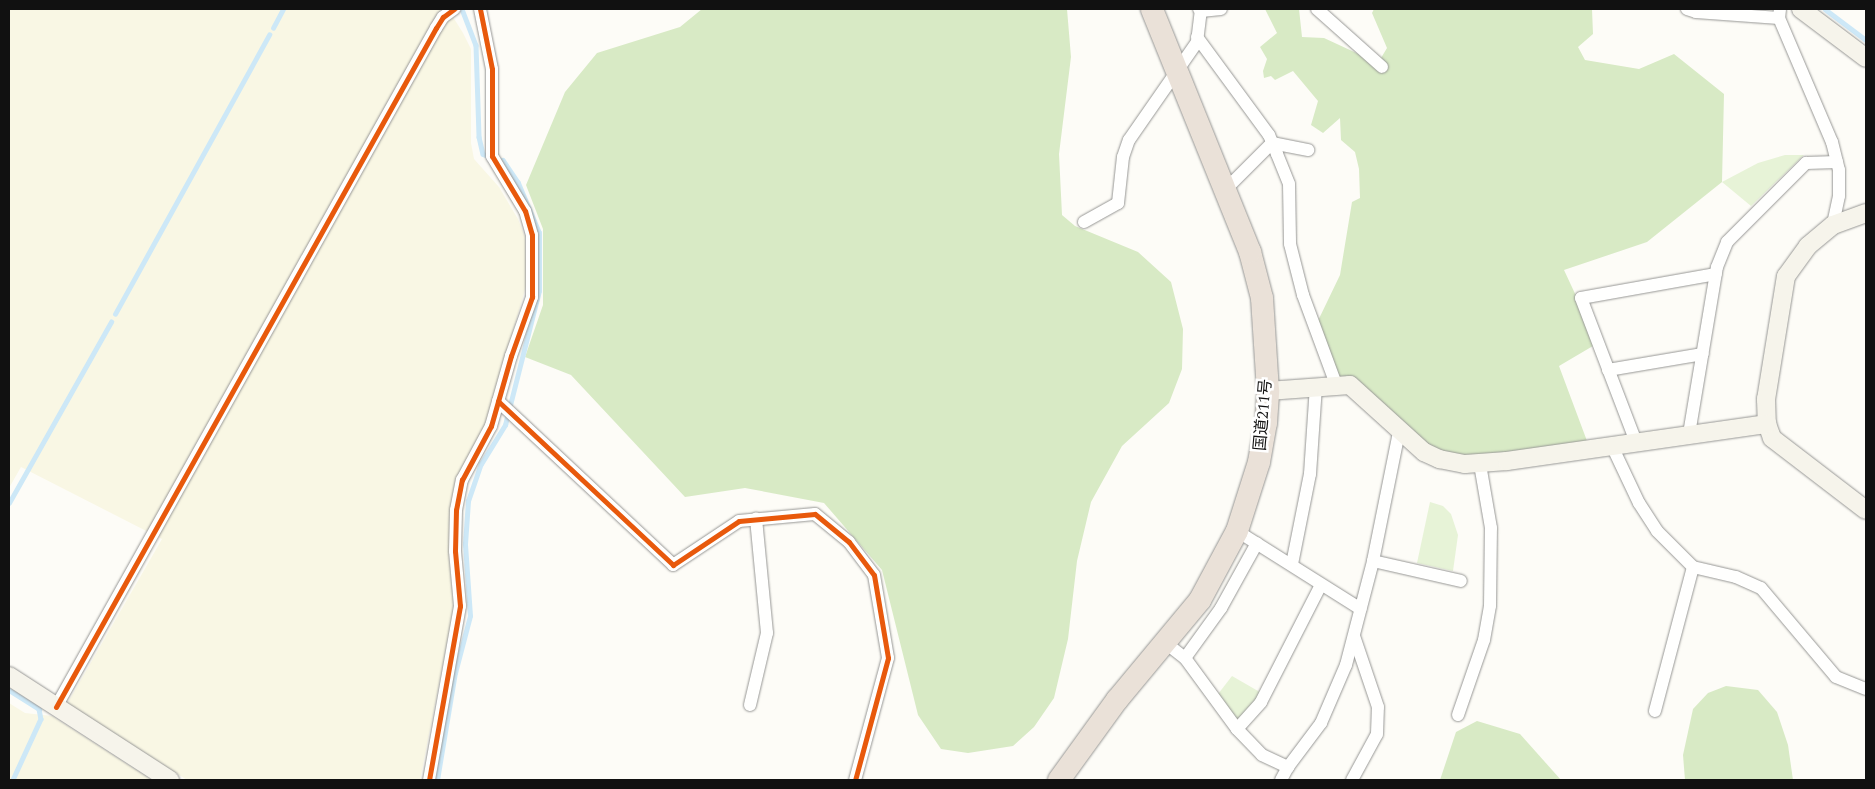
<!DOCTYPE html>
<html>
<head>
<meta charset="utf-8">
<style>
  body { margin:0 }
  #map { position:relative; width:1875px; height:789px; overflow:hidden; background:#fdfcf7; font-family:Spectral,"Noto Sans JP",serif }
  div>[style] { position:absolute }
  .farmland>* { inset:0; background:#f9f7e4 }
  .green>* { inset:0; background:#e7f3d7 }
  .forest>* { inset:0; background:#d8eac5 }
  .stream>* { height:4.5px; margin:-2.25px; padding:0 2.25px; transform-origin:2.25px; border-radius:2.25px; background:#cde8f7 }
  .roads { filter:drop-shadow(0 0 1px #979795) drop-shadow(0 0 1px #979795) }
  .street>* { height:12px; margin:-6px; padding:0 6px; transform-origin:6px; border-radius:6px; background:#fffffe }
  .secondary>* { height:18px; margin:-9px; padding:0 9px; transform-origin:9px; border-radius:9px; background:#f6f4eb }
  .highway>* { height:22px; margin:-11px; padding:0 11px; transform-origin:11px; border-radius:11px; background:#eae1d8 }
  .cycleway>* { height:5px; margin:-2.5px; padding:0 2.5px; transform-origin:2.5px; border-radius:2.5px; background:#e8590c }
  span { translate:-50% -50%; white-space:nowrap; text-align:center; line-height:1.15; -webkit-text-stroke:5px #fff; paint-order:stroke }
  .street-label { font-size:16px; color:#111 }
  .frame { position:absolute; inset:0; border:10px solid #111; pointer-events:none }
</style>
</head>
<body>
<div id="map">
  <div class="farmland">
    <div style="clip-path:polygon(9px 9px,448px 9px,463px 33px,471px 49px,471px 143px,474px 159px,499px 187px,518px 219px,525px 237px,527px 283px,486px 423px,452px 499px,449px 557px,454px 608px,420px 780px,187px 780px,67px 704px,162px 539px,21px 467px,9px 488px)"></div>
    <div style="clip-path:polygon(9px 703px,25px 713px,52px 716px,152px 780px,9px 780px)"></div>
  </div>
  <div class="green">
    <div style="clip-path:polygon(1785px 155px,1804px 155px,1751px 206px,1722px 182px,1758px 163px)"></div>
    <div style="clip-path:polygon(1430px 502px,1443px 506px,1451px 514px,1458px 535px,1453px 571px,1417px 563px)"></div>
    <div style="clip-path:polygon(1232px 676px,1265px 695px,1237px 729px,1215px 698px)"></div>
  </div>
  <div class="forest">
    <div style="clip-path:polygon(702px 9px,1067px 9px,1071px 57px,1059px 154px,1062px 215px,1075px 226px,1138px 252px,1171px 282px,1183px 329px,1182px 369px,1169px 403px,1122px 446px,1091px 502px,1077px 561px,1068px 639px,1054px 698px,1034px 727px,1013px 746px,968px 753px,941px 749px,918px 715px,882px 570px,824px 503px,745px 488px,685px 497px,571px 375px,525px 357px,543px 305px,543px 229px,526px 185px,565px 92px,597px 53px,680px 27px)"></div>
    <div style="clip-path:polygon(1265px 9px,1299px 9px,1302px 37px,1324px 38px,1378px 63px,1387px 48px,1372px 13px,1374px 9px,1592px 9px,1593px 34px,1578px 47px,1585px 60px,1639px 69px,1674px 54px,1724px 94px,1722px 182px,1647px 242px,1564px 270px,1598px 343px,1559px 366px,1590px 449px,1439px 459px,1336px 384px,1315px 327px,1340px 275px,1352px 202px,1360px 198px,1359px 169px,1355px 152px,1341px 140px,1340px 118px,1323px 133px,1311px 125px,1318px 101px,1293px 71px,1275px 80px,1271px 76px,1264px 78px,1263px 71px,1267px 59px,1260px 47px,1277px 33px)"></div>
    <div style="clip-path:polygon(1726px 686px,1758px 690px,1777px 712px,1788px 745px,1793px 780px,1685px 780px,1683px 755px,1693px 709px,1708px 693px)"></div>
    <div style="clip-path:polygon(1477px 721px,1520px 734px,1561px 780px,1440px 780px,1456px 732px)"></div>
  </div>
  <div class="stream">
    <div style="left:462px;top:9px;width:39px;rotate:69deg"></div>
    <div style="left:476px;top:45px;width:92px;rotate:88.1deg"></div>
    <div style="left:479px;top:137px;width:17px;rotate:77deg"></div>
    <div style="left:483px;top:154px;width:8px;rotate:23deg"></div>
    <div style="left:1825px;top:9px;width:51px;rotate:37.1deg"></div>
    <div style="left:273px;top:28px;width:21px;rotate:-62deg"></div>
    <div style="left:115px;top:314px;width:319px;rotate:-61.1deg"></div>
    <div style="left:9px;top:503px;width:208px;rotate:-60.6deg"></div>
    <div style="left:9px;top:690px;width:36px;rotate:32deg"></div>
    <div style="left:39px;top:709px;width:10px;rotate:79deg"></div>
    <div style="left:41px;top:719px;width:67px;rotate:114.7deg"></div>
    <div style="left:437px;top:780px;width:109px;rotate:-80.5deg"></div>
    <div style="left:455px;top:673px;width:59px;rotate:-75.3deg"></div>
    <div style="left:470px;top:616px;width:72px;rotate:-94deg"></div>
    <div style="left:465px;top:544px;width:43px;rotate:-86deg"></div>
    <div style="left:468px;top:501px;width:39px;rotate:-71deg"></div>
    <div style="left:481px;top:464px;width:46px;rotate:-58.4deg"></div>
    <div style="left:505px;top:425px;width:138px;rotate:-75.8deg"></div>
    <div style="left:539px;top:291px;width:58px;rotate:-90deg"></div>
    <div style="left:539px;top:233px;width:54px;rotate:-112.8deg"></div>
    <div style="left:518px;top:183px;width:27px;rotate:-124deg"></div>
    <div style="left:503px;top:161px;width:6px;rotate:-162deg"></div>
  </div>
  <div class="roads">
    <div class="street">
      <div style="left:1199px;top:9px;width:3px;rotate:45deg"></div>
      <div style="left:1201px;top:11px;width:20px;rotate:-6deg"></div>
      <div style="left:1317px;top:9px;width:87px;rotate:41.7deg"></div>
      <div style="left:1687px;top:9px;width:9px;rotate:18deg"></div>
      <div style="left:1696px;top:12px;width:83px;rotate:4.1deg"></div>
      <div style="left:1780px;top:9px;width:9px;rotate:96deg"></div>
      <div style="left:1779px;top:18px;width:135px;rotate:66.9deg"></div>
      <div style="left:1832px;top:142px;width:29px;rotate:76deg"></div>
      <div style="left:1839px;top:170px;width:26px;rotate:90deg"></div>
      <div style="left:1839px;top:196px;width:30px;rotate:102deg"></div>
      <div style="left:1197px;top:37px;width:122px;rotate:53.7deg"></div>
      <div style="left:1269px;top:135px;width:21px;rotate:67deg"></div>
      <div style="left:1277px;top:154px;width:32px;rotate:68deg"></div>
      <div style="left:1289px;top:184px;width:60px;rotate:89deg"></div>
      <div style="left:1290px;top:244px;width:53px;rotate:75.7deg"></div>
      <div style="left:1303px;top:295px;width:95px;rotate:69.7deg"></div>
      <div style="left:1226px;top:189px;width:65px;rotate:-45deg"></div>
      <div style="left:1272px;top:143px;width:37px;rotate:11deg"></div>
      <div style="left:1084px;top:222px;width:39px;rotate:-29deg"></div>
      <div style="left:1118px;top:203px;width:46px;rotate:-83.8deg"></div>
      <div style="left:1123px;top:157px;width:18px;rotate:-71deg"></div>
      <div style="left:1129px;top:140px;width:119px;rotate:-55.2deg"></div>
      <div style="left:1197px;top:42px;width:31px;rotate:-83deg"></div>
      <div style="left:1608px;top:370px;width:96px;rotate:-9.6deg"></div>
      <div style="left:498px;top:401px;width:240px;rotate:43.1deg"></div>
      <div style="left:673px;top:565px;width:79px;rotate:-33.7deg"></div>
      <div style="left:739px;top:521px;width:76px;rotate:-5.3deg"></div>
      <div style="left:815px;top:514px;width:44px;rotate:39.5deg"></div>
      <div style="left:849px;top:542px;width:41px;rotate:52.9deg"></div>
      <div style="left:874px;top:575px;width:84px;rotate:80.4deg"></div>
      <div style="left:888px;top:658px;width:126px;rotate:105.1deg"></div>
      <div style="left:1689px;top:434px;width:169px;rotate:-80.5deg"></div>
      <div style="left:1717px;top:267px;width:27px;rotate:-68deg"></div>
      <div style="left:1727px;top:242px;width:112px;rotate:-45deg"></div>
      <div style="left:1806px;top:163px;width:31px;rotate:-2deg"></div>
      <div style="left:1636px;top:442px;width:154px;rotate:-110.9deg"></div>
      <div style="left:1581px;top:298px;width:137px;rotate:-10.1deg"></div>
      <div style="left:1612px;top:446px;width:63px;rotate:64.7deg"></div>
      <div style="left:1639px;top:503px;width:33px;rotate:57deg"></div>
      <div style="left:1657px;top:531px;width:51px;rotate:45deg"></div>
      <div style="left:1693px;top:567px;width:149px;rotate:104.8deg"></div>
      <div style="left:1237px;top:531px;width:146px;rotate:32.2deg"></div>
      <div style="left:1373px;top:561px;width:90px;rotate:12.8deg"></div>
      <div style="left:1292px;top:564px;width:92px;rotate:-78.7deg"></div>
      <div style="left:1310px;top:474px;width:87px;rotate:-86.1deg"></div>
      <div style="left:1693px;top:567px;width:44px;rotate:13.1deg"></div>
      <div style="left:1736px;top:577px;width:27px;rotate:24deg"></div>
      <div style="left:1761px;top:588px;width:116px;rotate:49.9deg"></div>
      <div style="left:1836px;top:677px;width:32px;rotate:22deg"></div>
      <div style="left:1167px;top:644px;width:23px;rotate:38deg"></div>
      <div style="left:1185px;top:658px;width:88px;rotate:53.8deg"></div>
      <div style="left:1237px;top:729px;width:36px;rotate:46deg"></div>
      <div style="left:1262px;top:755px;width:29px;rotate:25deg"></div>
      <div style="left:1288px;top:767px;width:55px;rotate:-53.1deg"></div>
      <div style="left:1321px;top:723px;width:63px;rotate:-66.7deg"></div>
      <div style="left:1346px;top:665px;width:107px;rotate:-75.4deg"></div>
      <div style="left:1373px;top:561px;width:132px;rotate:-78.6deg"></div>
      <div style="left:1185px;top:658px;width:62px;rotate:-54.2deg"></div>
      <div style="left:1221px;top:608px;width:74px;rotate:-61deg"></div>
      <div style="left:750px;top:705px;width:74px;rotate:-76.7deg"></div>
      <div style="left:767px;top:633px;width:115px;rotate:-95.5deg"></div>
      <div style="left:56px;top:707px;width:778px;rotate:-60.77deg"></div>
      <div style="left:436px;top:28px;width:13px;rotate:-58deg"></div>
      <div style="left:443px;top:17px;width:14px;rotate:-36deg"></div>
      <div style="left:1458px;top:715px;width:79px;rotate:-70.9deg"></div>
      <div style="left:1484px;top:640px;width:35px;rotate:-80deg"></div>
      <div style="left:1490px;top:606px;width:78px;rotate:-89.3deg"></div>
      <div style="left:1491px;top:528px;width:65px;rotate:-99.8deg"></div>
      <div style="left:1237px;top:729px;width:36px;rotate:-48deg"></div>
      <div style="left:1261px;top:702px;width:131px;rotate:-62.9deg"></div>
      <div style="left:429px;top:780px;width:177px;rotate:-79.9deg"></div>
      <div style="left:460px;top:606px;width:55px;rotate:-95.2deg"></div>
      <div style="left:455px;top:551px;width:41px;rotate:-88.6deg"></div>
      <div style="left:456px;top:510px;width:31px;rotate:-79deg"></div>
      <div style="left:462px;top:480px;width:61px;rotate:-61.8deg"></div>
      <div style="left:491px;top:426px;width:73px;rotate:-74.1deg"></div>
      <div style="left:511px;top:356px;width:63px;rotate:-70.4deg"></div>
      <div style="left:532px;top:297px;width:62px;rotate:-90deg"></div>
      <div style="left:532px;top:235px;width:25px;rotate:-106deg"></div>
      <div style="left:525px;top:211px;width:64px;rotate:-121deg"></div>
      <div style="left:492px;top:156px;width:87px;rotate:-90deg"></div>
      <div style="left:492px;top:69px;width:61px;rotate:-101.3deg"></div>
      <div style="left:1281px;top:780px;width:15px;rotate:-62deg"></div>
      <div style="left:1352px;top:780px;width:52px;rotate:-61.5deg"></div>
      <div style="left:1377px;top:734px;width:27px;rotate:-88deg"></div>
      <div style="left:1378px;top:707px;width:75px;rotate:-108.7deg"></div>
    </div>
    <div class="secondary">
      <div style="left:1801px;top:9px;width:81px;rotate:37deg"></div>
      <div style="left:1866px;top:213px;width:35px;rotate:160deg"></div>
      <div style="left:1833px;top:225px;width:33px;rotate:140deg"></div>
      <div style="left:1808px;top:246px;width:37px;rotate:126deg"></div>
      <div style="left:1786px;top:276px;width:125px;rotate:99.2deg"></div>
      <div style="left:1766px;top:399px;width:25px;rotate:88deg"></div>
      <div style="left:1767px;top:424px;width:15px;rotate:70deg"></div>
      <div style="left:1772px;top:438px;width:118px;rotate:37.5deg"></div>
      <div style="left:1268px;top:391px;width:82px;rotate:-4.2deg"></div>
      <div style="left:1350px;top:385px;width:100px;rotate:42.2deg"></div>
      <div style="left:1424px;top:452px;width:17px;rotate:25deg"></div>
      <div style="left:1439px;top:459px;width:26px;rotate:11deg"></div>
      <div style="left:1465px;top:464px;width:42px;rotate:-4.1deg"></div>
      <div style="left:1507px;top:461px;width:263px;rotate:-8.1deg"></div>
      <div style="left:9px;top:676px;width:192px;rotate:32.9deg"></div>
    </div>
    <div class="highway">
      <div style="left:1059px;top:780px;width:99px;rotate:-54.1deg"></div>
      <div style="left:1117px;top:700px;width:130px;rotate:-50.3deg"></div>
      <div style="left:1200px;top:600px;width:78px;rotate:-61.8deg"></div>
      <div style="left:1237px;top:531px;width:72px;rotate:-72.3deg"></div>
      <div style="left:1259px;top:462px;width:40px;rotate:-80deg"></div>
      <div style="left:1266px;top:423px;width:32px;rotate:-86deg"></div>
      <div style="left:1268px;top:391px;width:93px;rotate:-93.7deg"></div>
      <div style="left:1262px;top:298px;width:48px;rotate:-104.6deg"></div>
      <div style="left:1250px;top:252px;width:262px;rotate:-112deg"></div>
    </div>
  </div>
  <div class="cycleway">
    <div style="left:498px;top:401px;width:240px;rotate:43.1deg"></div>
    <div style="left:673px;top:565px;width:79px;rotate:-33.7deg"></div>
    <div style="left:739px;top:521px;width:76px;rotate:-5.3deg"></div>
    <div style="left:815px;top:514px;width:44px;rotate:39.5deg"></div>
    <div style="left:849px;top:542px;width:41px;rotate:52.9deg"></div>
    <div style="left:874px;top:575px;width:84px;rotate:80.4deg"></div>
    <div style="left:888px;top:658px;width:126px;rotate:105.1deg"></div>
    <div style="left:56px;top:707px;width:778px;rotate:-60.77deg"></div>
    <div style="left:436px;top:28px;width:13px;rotate:-58deg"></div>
    <div style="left:443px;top:17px;width:14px;rotate:-36deg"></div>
    <div style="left:429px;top:780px;width:177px;rotate:-79.9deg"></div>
    <div style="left:460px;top:606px;width:55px;rotate:-95.2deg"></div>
    <div style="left:455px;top:551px;width:41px;rotate:-88.6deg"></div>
    <div style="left:456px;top:510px;width:31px;rotate:-79deg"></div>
    <div style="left:462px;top:480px;width:61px;rotate:-61.8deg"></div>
    <div style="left:491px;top:426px;width:73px;rotate:-74.1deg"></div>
    <div style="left:511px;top:356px;width:63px;rotate:-70.4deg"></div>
    <div style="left:532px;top:297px;width:62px;rotate:-90deg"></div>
    <div style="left:532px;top:235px;width:25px;rotate:-106deg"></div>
    <div style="left:525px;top:211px;width:64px;rotate:-121deg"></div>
    <div style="left:492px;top:156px;width:87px;rotate:-90deg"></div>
    <div style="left:492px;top:69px;width:61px;rotate:-101.3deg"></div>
  </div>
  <div class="street-label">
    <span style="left:1263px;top:415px;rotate:-85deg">国道211号</span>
  </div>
  <div class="frame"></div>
</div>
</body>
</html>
